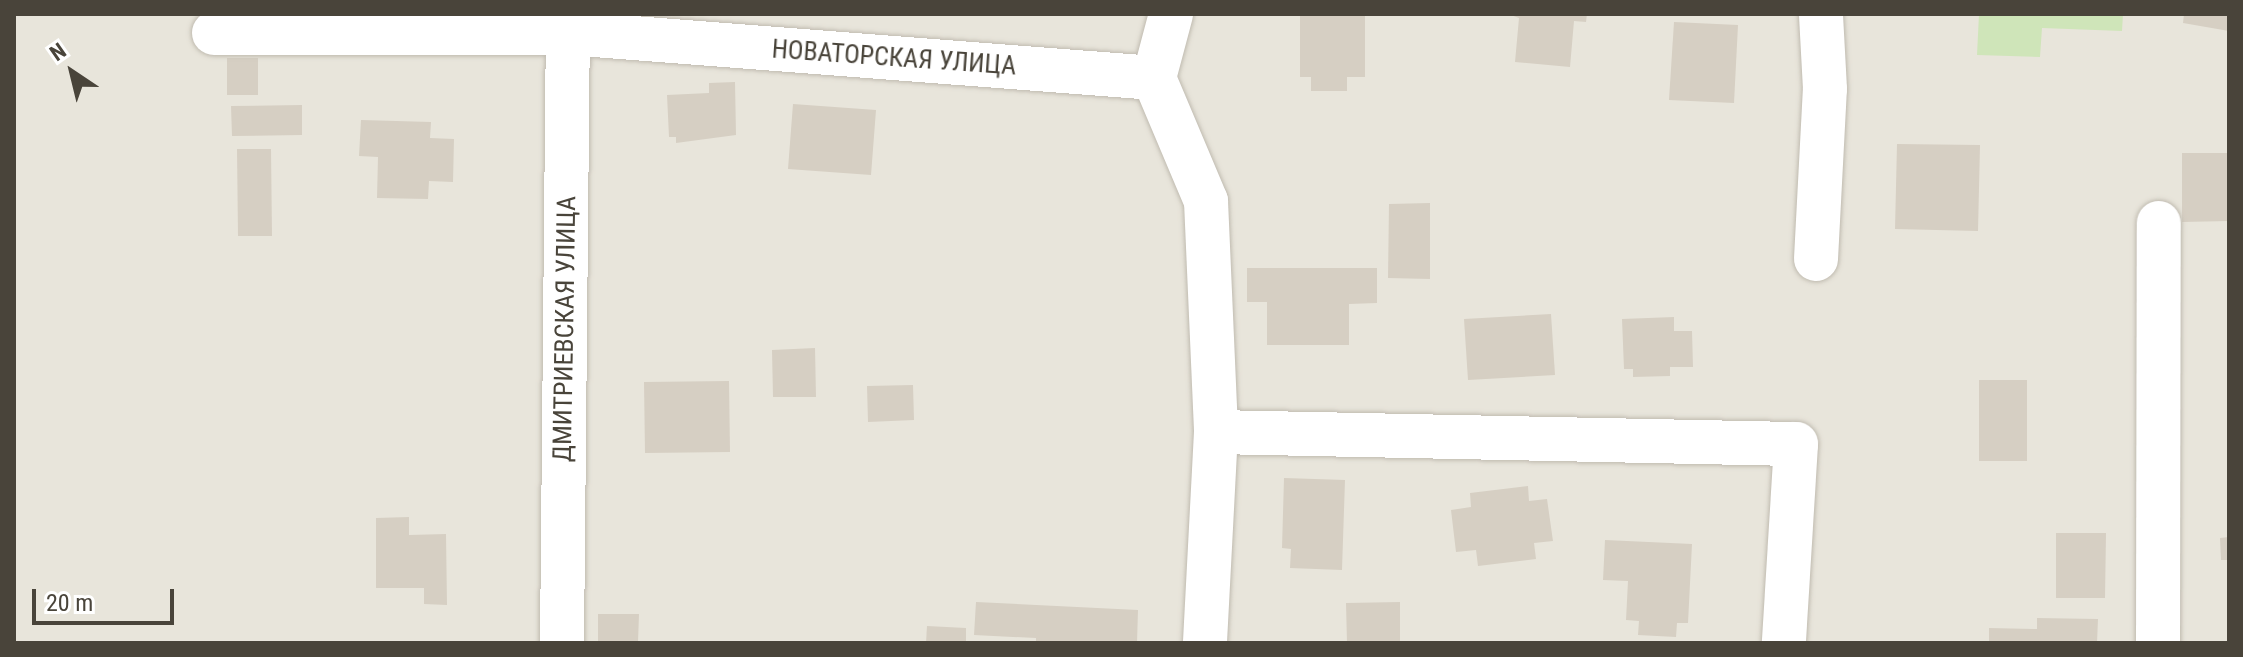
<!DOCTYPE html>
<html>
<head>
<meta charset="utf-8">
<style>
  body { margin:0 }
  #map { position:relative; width:2243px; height:657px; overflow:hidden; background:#f5f3ed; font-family:"Roboto Condensed",sans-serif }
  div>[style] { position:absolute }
  .residential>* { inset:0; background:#e8e5db }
  .green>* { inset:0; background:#cfe5b9 }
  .building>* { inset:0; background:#d6cfc3 }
  .roads { filter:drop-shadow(0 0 2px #c0bbb0) drop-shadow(0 0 2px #c0bbb0) }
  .minor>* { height:44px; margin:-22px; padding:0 22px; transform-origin:22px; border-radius:22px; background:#fff }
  span { translate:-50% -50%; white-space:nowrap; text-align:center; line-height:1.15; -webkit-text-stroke:6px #fff; paint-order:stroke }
  .street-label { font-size:26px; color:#49443a }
  .frame { position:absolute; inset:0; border:16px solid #49443a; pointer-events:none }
  .north { position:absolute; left:32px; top:32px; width:80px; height:80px; -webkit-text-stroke:6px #fff; paint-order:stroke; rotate:325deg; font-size:22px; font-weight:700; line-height:32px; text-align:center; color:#49443a }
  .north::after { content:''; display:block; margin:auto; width:28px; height:36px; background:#49443a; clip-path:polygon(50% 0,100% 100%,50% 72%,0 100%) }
  .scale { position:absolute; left:32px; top:589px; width:142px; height:36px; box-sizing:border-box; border:4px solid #49443a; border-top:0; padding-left:10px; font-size:24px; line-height:28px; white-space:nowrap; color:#49443a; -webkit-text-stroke:6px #fff; paint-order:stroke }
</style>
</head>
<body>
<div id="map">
  <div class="residential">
    <div style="clip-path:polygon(14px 14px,2229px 14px,2229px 643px,14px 643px)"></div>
  </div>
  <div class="green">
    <div style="clip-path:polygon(1979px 14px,2123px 14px,2122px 31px,2042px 28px,2040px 57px,1977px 55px)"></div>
  </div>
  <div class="building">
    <div style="clip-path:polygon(1300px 14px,1365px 14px,1365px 77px,1347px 77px,1347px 91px,1311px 91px,1311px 77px,1300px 77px)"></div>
    <div style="clip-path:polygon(1508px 14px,1587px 14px,1586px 22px,1574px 21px,1570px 67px,1515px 62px,1519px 18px)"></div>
    <div style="clip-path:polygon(2184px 14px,2229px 14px,2229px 31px,2183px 23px)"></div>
    <div style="clip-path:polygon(1674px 22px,1738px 25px,1734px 103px,1669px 100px)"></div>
    <div style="clip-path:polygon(227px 58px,258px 58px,258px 95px,227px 95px)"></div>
    <div style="clip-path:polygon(735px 82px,736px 135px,676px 143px,676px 137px,669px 137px,667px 95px,709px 93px,709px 83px)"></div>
    <div style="clip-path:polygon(793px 104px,876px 110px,871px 175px,788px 169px)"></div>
    <div style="clip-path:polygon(302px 105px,302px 135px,232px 136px,231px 106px)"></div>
    <div style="clip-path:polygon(361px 120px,431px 122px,430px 138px,454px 139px,453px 182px,429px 181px,428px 199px,377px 198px,378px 157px,359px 156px)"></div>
    <div style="clip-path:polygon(1897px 144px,1980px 145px,1978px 231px,1895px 229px)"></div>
    <div style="clip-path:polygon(237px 149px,271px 149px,272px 236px,238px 236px)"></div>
    <div style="clip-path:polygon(2182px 153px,2229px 153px,2229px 221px,2182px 222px)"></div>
    <div style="clip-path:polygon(1430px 203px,1430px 279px,1388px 278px,1389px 204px)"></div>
    <div style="clip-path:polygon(1247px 268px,1377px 268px,1377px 303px,1349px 304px,1349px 345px,1267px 345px,1267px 302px,1247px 302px)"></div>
    <div style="clip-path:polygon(1551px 314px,1555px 375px,1468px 380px,1464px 319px)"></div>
    <div style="clip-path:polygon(1674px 317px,1674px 331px,1692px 331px,1693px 367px,1670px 367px,1670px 376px,1633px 377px,1633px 369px,1624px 369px,1622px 319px)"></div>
    <div style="clip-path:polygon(815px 348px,816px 397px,773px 397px,772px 350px)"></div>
    <div style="clip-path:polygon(1979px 380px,2027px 380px,2027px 461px,1979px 461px)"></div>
    <div style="clip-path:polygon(729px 381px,730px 452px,645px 453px,644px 382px)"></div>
    <div style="clip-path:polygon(913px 385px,914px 420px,868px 422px,867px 386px)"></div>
    <div style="clip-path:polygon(1284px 478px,1345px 480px,1342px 570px,1290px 568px,1291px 549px,1282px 548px)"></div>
    <div style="clip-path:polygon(1528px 486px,1529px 501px,1547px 499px,1553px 541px,1534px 543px,1536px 559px,1478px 566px,1476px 550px,1456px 552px,1451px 510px,1471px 507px,1470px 493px)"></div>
    <div style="clip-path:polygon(409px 517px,409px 535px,446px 534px,447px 605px,424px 604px,424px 588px,376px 588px,376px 518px)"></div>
    <div style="clip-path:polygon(2056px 533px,2106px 533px,2105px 598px,2056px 598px)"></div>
    <div style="clip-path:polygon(2229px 537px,2229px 560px,2221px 560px,2220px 538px)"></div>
    <div style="clip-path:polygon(1605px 540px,1692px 544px,1688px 623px,1677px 623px,1676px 637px,1638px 635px,1639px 621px,1626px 620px,1628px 581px,1603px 580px)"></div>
    <div style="clip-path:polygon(976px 602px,1138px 610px,1137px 643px,1036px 643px,1036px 638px,974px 635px)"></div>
    <div style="clip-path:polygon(1400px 602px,1400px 643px,1347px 643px,1346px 603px)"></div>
    <div style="clip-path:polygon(598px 614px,639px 614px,638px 642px,598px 641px)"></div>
    <div style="clip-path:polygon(2037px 618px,2098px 619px,2097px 643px,1989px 643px,1989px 628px,2037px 629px)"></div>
    <div style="clip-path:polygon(927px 626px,966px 628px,966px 643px,926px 643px)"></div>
  </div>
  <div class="roads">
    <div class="minor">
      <div style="left:214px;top:33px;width:354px"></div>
      <div style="left:568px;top:33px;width:588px;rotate:4.39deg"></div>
      <div style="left:1154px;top:78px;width:134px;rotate:67.1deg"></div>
      <div style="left:1206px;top:201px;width:231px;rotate:87.5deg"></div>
      <div style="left:1216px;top:432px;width:211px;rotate:93deg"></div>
      <div style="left:1154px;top:78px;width:66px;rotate:-75.1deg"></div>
      <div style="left:1816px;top:259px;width:170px;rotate:-87deg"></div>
      <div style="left:1825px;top:89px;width:75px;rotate:-93.1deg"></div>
      <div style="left:1216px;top:432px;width:580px;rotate:1.19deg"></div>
      <div style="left:1796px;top:444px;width:199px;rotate:93.5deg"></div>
      <div style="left:562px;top:643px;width:629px;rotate:-89.45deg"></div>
      <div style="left:2158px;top:643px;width:420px;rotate:-89.9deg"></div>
    </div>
  </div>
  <div class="street-label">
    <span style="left:894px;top:58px;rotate:4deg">НОВАТОРСКАЯ УЛИЦА</span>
    <span style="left:565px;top:329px;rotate:-89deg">ДМИТРИЕВСКАЯ УЛИЦА</span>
  </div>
  <div class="frame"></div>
  <div class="north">N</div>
  <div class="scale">20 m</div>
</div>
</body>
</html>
